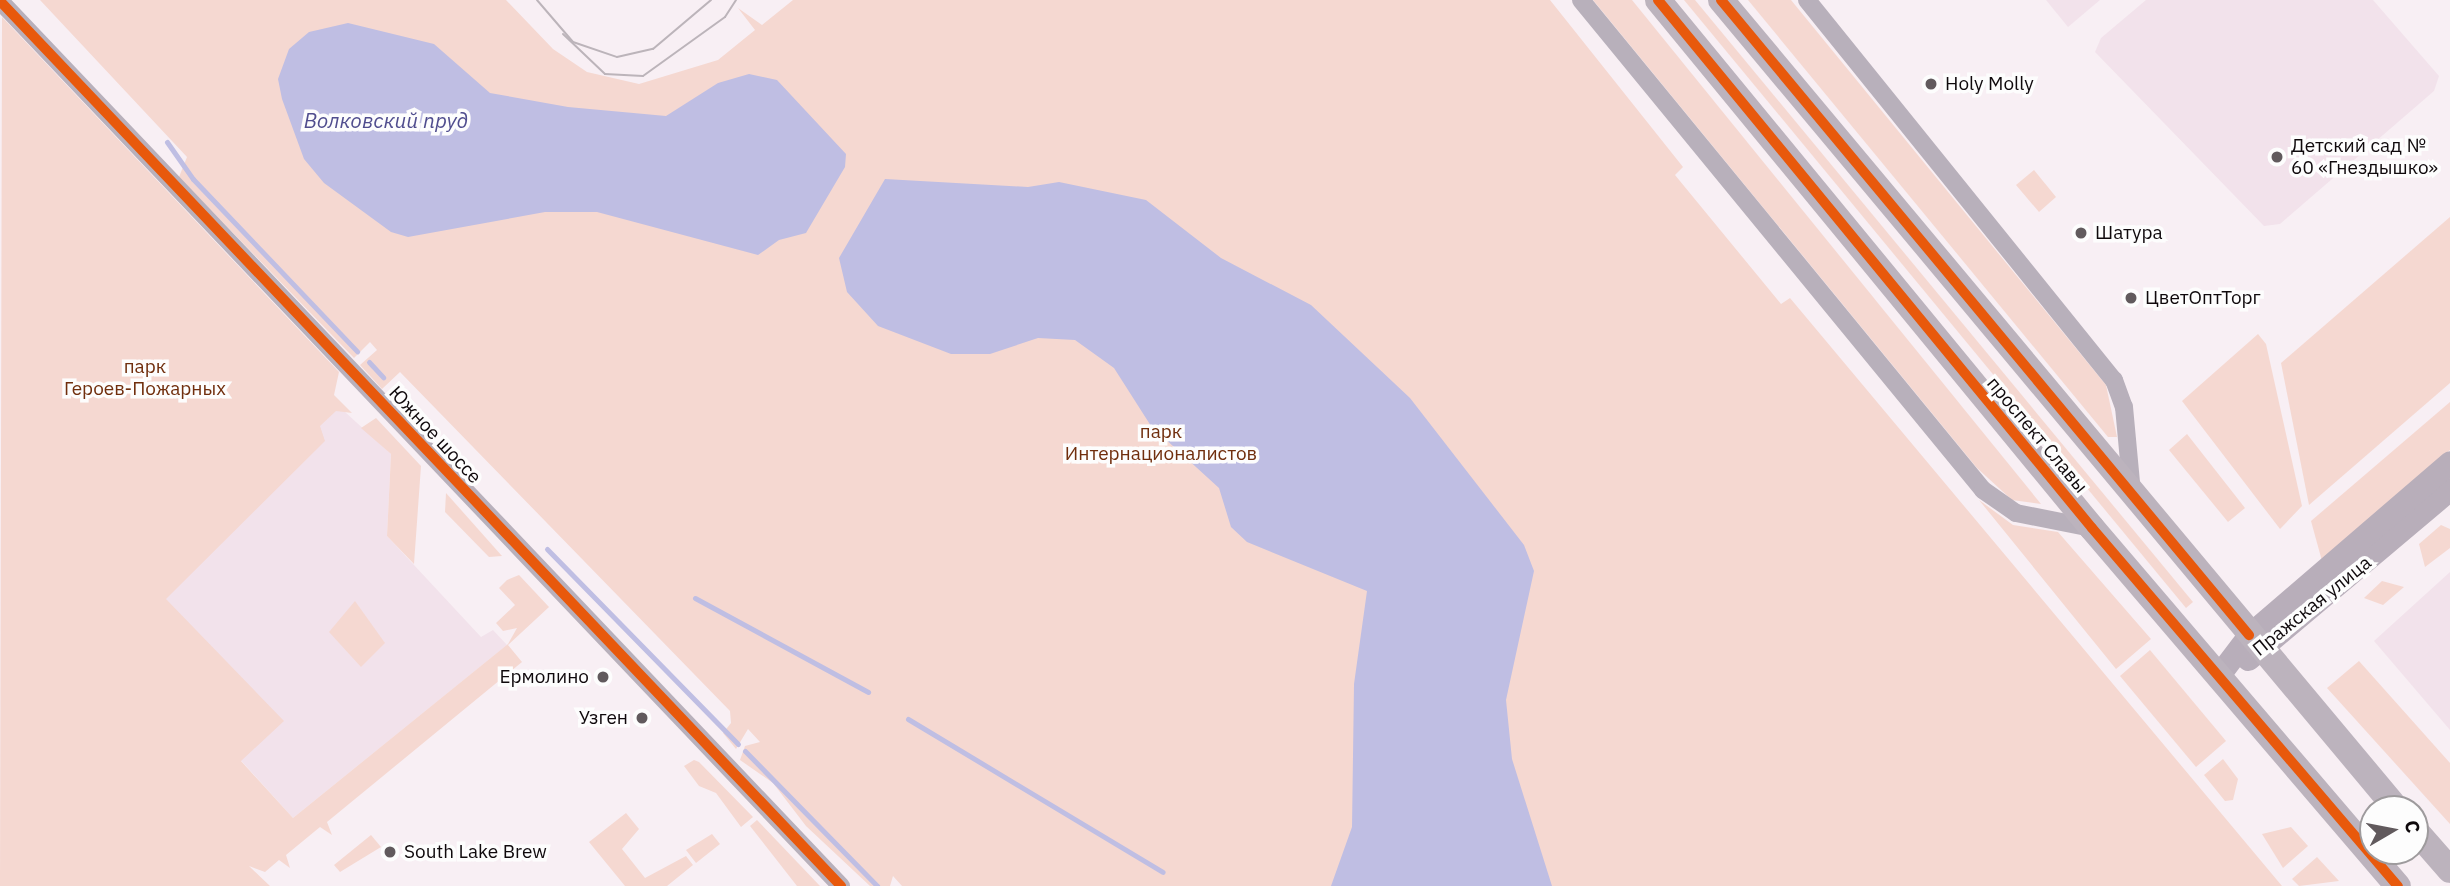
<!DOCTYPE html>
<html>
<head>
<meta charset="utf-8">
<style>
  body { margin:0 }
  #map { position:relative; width:2450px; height:886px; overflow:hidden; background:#f8eff4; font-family:"IBM Plex Sans",sans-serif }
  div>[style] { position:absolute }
  .built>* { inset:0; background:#f2e2eb }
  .green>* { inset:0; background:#f5d8d1 }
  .water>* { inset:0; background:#bfbee3 }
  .stream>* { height:5px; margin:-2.5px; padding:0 2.5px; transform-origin:2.5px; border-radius:2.5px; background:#bfbee3 }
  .street>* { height:18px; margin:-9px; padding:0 9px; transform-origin:9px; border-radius:9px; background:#b8b0bb }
  .secondary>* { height:23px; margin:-11.5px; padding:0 11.5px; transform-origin:11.5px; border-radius:11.5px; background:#b8aeba }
  .primary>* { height:26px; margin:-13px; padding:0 13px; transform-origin:13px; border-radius:13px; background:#bcb3bd }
  .tram>* { height:2px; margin:-1px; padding:0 1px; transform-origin:1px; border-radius:1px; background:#bcb4ba }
  .cycleway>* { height:10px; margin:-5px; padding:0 5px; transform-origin:5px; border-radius:5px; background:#e8590c }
  .dots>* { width:19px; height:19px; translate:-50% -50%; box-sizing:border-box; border:4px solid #fdfdfd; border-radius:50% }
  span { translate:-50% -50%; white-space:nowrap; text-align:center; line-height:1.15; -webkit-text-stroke:7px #fdfdfd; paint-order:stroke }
  .poi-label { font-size:19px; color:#0f090c }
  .left { translate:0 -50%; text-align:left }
  .right { translate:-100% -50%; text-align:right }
  .park-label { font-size:19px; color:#702e0d }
  .street-label { font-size:19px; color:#0f090c }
  .water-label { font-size:21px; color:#504d8e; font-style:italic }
  .north { position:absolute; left:2359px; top:795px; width:70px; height:70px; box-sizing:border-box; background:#fdfdfd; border:2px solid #9e9b9d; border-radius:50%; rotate:80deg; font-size:19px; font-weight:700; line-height:28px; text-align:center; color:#0f090c }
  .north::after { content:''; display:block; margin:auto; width:24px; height:32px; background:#615a5d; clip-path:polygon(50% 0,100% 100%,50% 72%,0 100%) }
</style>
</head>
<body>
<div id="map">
  <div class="built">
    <div style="clip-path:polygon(2046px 0,2100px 0,2068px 27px)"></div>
    <div style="clip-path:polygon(2146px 0,2373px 0,2439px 76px,2434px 91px,2280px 224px,2264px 226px,2095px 52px,2101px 38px)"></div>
    <div style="clip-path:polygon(333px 401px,391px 454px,387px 536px,481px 637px,493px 630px,507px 645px,293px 818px,218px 735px,135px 586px)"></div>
    <div style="clip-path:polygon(2450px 572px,2450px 730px,2374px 641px)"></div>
  </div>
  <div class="green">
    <div style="clip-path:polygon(40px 0,506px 0,553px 49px,587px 72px,639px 84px,718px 60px,755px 30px,738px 8px,762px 25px,793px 0,1550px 0,1683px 167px,1675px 175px,1781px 304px,1790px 298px,2282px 886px,902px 886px,893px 876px,890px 886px,870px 886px,806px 826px,773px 783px,740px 760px,745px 746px,760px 742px,748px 729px,736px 749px,723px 733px,731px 723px,730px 711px,400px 372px,382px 389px,360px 365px,377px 350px,370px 342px,354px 358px,179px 177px,187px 157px)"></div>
    <div style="clip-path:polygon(1593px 0,1632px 0,2041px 504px,2012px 500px,1977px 468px)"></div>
    <div style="clip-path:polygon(1684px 0,1695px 0,2193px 602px,2186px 608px)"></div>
    <div style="clip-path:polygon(1748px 0,1791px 0,2106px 385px,2117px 437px,2108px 437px)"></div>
    <div style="clip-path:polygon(2px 17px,339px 372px,334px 395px,352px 413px,336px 411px,320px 426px,325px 441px,166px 599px,284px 721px,241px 761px,293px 818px,508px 644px,517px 628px,503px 631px,496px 623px,515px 605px,499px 588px,507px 580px,519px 575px,549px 607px,508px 645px,522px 662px,327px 822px,332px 835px,320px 827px,286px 855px,290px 868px,279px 860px,265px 872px,249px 866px,270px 886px,0 886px)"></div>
    <div style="clip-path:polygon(2034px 170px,2056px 197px,2039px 212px,2016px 185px)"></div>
    <div style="clip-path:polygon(2450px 217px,2450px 383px,2309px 505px,2281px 363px)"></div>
    <div style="clip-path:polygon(2258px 334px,2266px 344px,2302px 506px,2280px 529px,2182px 401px)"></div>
    <div style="clip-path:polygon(2450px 402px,2450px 450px,2322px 561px,2311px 521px)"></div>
    <div style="clip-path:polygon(376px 418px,421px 466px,414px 564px,387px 536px,391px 454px,361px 428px)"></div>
    <div style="clip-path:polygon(2187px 434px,2245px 508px,2228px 522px,2169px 450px)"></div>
    <div style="clip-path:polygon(446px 493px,502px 556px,489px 557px,445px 512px)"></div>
    <div style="clip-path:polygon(1979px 500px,2013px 525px,2058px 532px,2151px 639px,2116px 669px)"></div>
    <div style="clip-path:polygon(2441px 525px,2450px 529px,2450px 548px,2425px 567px,2419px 544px)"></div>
    <div style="clip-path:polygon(2382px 581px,2404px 587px,2383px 605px,2364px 598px)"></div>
    <div style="clip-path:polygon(355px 601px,385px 643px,361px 667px,329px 632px)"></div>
    <div style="clip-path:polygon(2150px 650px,2226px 741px,2196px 767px,2120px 676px)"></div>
    <div style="clip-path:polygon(2359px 661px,2450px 763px,2450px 824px,2327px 688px)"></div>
    <div style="clip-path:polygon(2223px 759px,2238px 779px,2233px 800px,2225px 801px,2204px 775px)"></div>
    <div style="clip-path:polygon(694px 760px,699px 762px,753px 817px,741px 827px,716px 793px,699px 786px,684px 766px)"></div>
    <div style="clip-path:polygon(626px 813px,639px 829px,622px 849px,645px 878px,686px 856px,693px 865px,667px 886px,625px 886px,589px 842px)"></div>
    <div style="clip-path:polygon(757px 820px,820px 886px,797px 886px,750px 826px)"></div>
    <div style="clip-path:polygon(2291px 827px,2308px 846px,2283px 868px,2262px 834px)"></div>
    <div style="clip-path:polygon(712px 834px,720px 844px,696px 863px,686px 850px)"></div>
    <div style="clip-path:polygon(371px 835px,381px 847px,340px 872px,334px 865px)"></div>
    <div style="clip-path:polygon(2317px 857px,2339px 881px,2299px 886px,2292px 879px)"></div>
  </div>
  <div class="water">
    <div style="clip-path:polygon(348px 23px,434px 44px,490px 93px,568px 107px,666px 116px,718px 83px,749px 74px,777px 80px,846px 154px,845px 167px,806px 233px,779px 240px,758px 255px,597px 212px,545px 212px,408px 237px,391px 232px,324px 183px,304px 159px,282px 99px,278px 79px,289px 49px,309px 32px)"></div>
    <div style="clip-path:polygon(885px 179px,1028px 187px,1059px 182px,1146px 200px,1221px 258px,1311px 305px,1410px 398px,1524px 545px,1534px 571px,1506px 700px,1512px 759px,1552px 886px,1331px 886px,1352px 827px,1354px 684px,1367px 591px,1247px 542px,1231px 527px,1219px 488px,1151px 426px,1114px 368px,1075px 340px,1038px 338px,990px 354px,951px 354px,878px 326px,847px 292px,839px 258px)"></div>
  </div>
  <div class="stream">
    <div style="left:167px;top:142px;width:45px;rotate:54.9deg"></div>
    <div style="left:193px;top:179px;width:238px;rotate:46.4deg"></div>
    <div style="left:369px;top:362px;width:21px;rotate:47deg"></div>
    <div style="left:547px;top:549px;width:273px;rotate:45.6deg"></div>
    <div style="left:695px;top:598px;width:197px;rotate:28.5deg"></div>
    <div style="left:908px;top:719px;width:297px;rotate:31deg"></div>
    <div style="left:745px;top:751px;width:189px;rotate:45.6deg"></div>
  </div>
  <div class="street">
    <div style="left:1581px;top:0;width:634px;rotate:50.63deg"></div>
    <div style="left:1983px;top:490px;width:40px;rotate:34.9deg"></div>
    <div style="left:2016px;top:513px;width:77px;rotate:11.2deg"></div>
    <div style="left:1807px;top:0;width:489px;rotate:51.1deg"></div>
    <div style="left:2114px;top:380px;width:29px;rotate:70deg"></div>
    <div style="left:2124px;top:407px;width:87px;rotate:84.7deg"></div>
    <div style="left:0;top:1px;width:1221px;rotate:46.46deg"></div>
  </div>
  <div class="secondary">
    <div style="left:2248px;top:659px;width:264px;rotate:-40.1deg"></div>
    <div style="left:2218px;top:676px;width:51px;rotate:-52.9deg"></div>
    <div style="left:2249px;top:635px;width:265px;rotate:-40.7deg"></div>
  </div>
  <div class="primary">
    <div style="left:1658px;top:0;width:683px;rotate:50.58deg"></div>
    <div style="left:2092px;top:528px;width:471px;rotate:49.5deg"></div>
    <div style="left:1721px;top:0;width:1054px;rotate:50.12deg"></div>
    <div style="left:2415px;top:830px;width:53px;rotate:48.8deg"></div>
  </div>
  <div class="tram">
    <div style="left:537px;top:0;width:55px;rotate:49.4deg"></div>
    <div style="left:573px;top:42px;width:46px;rotate:18.8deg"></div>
    <div style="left:617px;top:57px;width:37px;rotate:-13deg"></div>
    <div style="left:653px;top:49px;width:76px;rotate:-40.2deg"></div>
    <div style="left:563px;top:34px;width:58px;rotate:43.6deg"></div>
    <div style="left:605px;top:74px;width:38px;rotate:3deg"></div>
    <div style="left:643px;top:76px;width:101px;rotate:-35.7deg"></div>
    <div style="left:725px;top:17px;width:20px;rotate:-57deg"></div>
  </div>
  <div class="cycleway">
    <div style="left:1658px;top:0;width:683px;rotate:50.58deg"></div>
    <div style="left:2092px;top:528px;width:471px;rotate:49.5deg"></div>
    <div style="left:1721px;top:0;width:826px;rotate:50.26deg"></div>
    <div style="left:0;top:1px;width:1221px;rotate:46.46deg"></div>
  </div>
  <div class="dots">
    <div style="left:1931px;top:84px;background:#615a5d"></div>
    <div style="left:2277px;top:157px;background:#615a5d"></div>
    <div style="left:2081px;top:233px;background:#615a5d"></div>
    <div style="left:2131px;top:298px;background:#615a5d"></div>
    <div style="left:603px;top:677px;background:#615a5d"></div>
    <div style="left:642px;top:718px;background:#615a5d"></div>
    <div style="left:390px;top:852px;background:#615a5d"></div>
  </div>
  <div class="poi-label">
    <span class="left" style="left:1945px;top:84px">Holy Molly</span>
    <span class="left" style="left:2291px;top:157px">Детский сад №<br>60 «Гнездышко»</span>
    <span class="left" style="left:2095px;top:233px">Шатура</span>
    <span class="left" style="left:2145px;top:298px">ЦветОптТорг</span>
    <span class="right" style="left:589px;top:677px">Ермолино</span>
    <span class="right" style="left:628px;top:718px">Узген</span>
    <span class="left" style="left:404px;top:852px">South Lake Brew</span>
  </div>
  <div class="park-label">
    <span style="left:145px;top:378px">парк<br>Героев-Пожарных</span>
    <span style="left:1161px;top:443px">парк<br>Интернационалистов</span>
  </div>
  <div class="street-label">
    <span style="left:435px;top:435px;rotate:47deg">Южное шоссе</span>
    <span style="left:2037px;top:435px;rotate:50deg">проспект Славы</span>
    <span style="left:2312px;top:606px;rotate:-39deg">Пражская улица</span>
  </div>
  <div class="water-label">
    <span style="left:386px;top:120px">Волковский пруд</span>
  </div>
  <div class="north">С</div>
</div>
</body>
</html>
